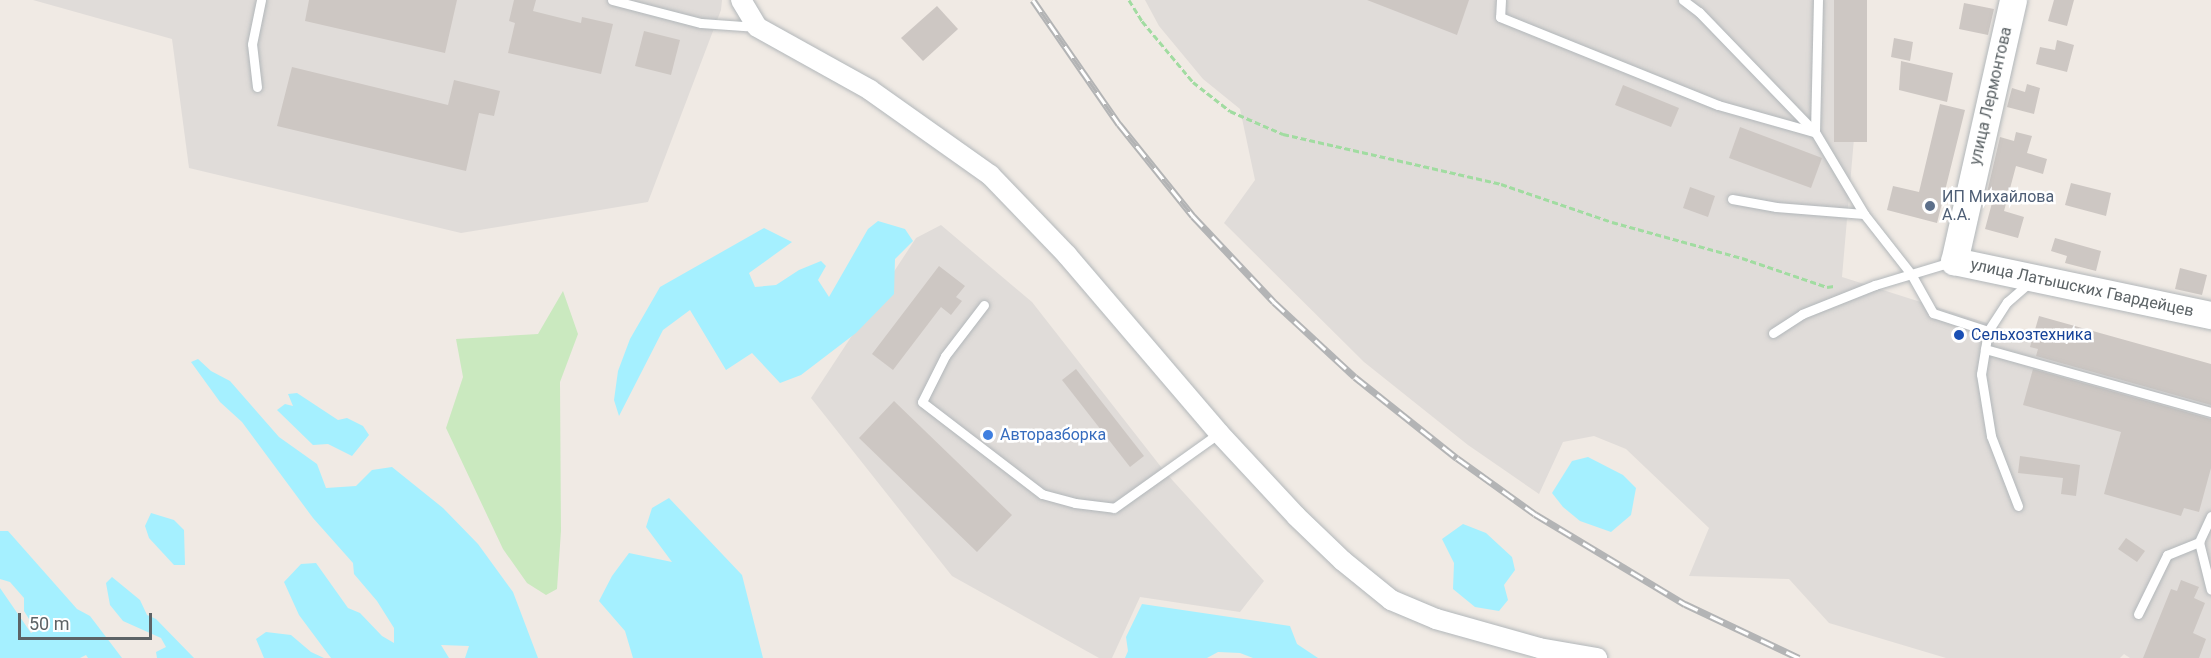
<!DOCTYPE html>
<html>
<head>
<meta charset="utf-8">
<style>
  body { margin:0 }
  #map { position:relative; width:2211px; height:658px; overflow:hidden; background:#f0eae4; font-family:Roboto,sans-serif }
  div>[style] { position:absolute }
  .industrial>* { inset:0; background:#e0dcd9 }
  .green>* { inset:0; background:#cae9bf }
  .water>* { inset:0; background:#a5f0ff }
  .building>* { inset:0; background:#cdc7c3 }
  .path>* { height:3px; margin-top:-1.5px; transform-origin:0; background:repeating-linear-gradient(90deg,#a1dca1 0 6px,transparent 0 9px) }
  .roads { filter:drop-shadow(0 0 2px #b2b7ba) drop-shadow(0 0 2px #b2b7ba) }
  .lane>* { height:9px; margin:-4.5px; padding:0 4.5px; transform-origin:4.5px; border-radius:4.5px; background:#fff }
  .street>* { height:20px; margin:-10px; padding:0 10px; transform-origin:10px; border-radius:10px; background:#fff }
  .secondary>* { height:27px; margin:-13.5px; padding:0 13.5px; transform-origin:13.5px; border-radius:13.5px; background:#fff }
  .rail>* { height:7px; margin-top:-3.5px; transform-origin:0; background:repeating-linear-gradient(90deg,#fff 0 14px,#b3b4b5 0 28px); box-sizing:border-box; border-block:2px solid #b3b4b5 }
  .dots>* { width:16px; height:16px; translate:-50% -50%; box-sizing:border-box; border:3px solid #fff; border-radius:50% }
  span { translate:-50% -50%; white-space:nowrap; text-align:center; line-height:1.15; -webkit-text-stroke:5px #fff; paint-order:stroke }
  .street-label { font-size:16px; color:#5c6366 }
  .service-label { font-size:16px; color:#4e5e75 }
  .left { translate:0 -50%; text-align:left }
  .transit-label { font-size:16px; color:#164399 }
  .shop-label { font-size:16px; color:#366cbe }
  .scale { position:absolute; left:18px; top:613px; width:134px; height:27px; box-sizing:border-box; border:3px solid #5c6366; border-top:0; padding-left:8px; font-size:18px; line-height:21px; white-space:nowrap; color:#5c6366; -webkit-text-stroke:4px #fff; paint-order:stroke }
</style>
</head>
<body>
<div id="map">
  <div class="industrial">
    <div style="clip-path:polygon(33px 0,722px 0,721px 10px,648px 202px,461px 233px,189px 168px,172px 39px)"></div>
    <div style="clip-path:polygon(1145px 0,1866px 0,1842px 277px,2211px 394px,2211px 658px,2130px 658px,2124px 654px,2120px 658px,1946px 658px,1829px 623px,1789px 579px,1689px 576px,1709px 528px,1626px 449px,1594px 436px,1563px 442px,1539px 494px,1468px 445px,1364px 362px,1224px 223px,1255px 180px,1240px 109px,1203px 79px,1159px 26px)"></div>
    <div style="clip-path:polygon(941px 225px,1032px 302px,1165px 472px,1264px 581px,1240px 612px,1140px 597px,1112px 658px,1099px 658px,952px 576px,811px 398px,916px 238px)"></div>
  </div>
  <div class="green">
    <div style="clip-path:polygon(563px 291px,578px 334px,560px 382px,561px 531px,557px 589px,546px 595px,527px 583px,503px 549px,446px 428px,463px 377px,456px 339px,538px 334px)"></div>
  </div>
  <div class="water">
    <div style="clip-path:polygon(878px 221px,905px 229px,913px 241px,895px 259px,894px 294px,856px 333px,801px 375px,780px 383px,752px 353px,726px 370px,690px 310px,663px 330px,619px 416px,614px 400px,618px 371px,630px 339px,660px 287px,764px 228px,792px 242px,749px 273px,755px 287px,776px 285px,799px 270px,821px 261px,826px 266px,818px 280px,829px 297px,868px 229px)"></div>
    <div style="clip-path:polygon(198px 359px,211px 371px,230px 381px,279px 437px,317px 464px,326px 488px,356px 486px,372px 470px,392px 467px,443px 508px,478px 544px,513px 592px,538px 658px,465px 658px,469px 646px,441px 645px,449px 658px,331px 658px,299px 615px,284px 582px,301px 564px,316px 563px,348px 608px,360px 613px,382px 636px,394px 643px,394px 628px,377px 601px,354px 574px,353px 563px,313px 518px,242px 422px,220px 402px,191px 362px)"></div>
    <div style="clip-path:polygon(297px 393px,338px 420px,347px 418px,363px 426px,369px 435px,352px 456px,328px 444px,313px 445px,277px 410px,285px 404px,293px 406px,288px 394px)"></div>
    <div style="clip-path:polygon(1588px 457px,1623px 475px,1636px 488px,1631px 515px,1611px 532px,1580px 521px,1563px 507px,1552px 493px,1572px 461px)"></div>
    <div style="clip-path:polygon(669px 498px,742px 575px,763px 658px,633px 658px,625px 631px,599px 601px,612px 576px,629px 553px,672px 562px,646px 527px,652px 508px)"></div>
    <div style="clip-path:polygon(151px 513px,174px 520px,184px 530px,185px 565px,174px 565px,149px 538px,145px 526px)"></div>
    <div style="clip-path:polygon(1463px 524px,1486px 533px,1512px 557px,1515px 570px,1504px 585px,1508px 600px,1499px 611px,1475px 607px,1453px 589px,1454px 563px,1442px 539px)"></div>
    <div style="clip-path:polygon(0 531px,8px 531px,77px 609px,90px 616px,122px 658px,88px 658px,86px 655px,80px 658px,0 658px,0 588px,31px 633px,36px 630px,24px 611px,24px 598px,10px 582px,0 579px)"></div>
    <div style="clip-path:polygon(112px 577px,140px 600px,147px 615px,156px 619px,194px 658px,157px 658px,156px 652px,166px 647px,161px 638px,123px 621px,110px 605px,106px 583px)"></div>
    <div style="clip-path:polygon(1142px 604px,1290px 626px,1297px 644px,1318px 658px,1253px 658px,1240px 653px,1218px 652px,1207px 658px,1125px 658px,1128px 651px,1126px 637px)"></div>
    <div style="clip-path:polygon(266px 632px,291px 635px,311px 652px,324px 658px,264px 658px,256px 639px)"></div>
  </div>
  <div class="building">
    <div style="clip-path:polygon(309px 0,457px 0,445px 53px,305px 21px)"></div>
    <div style="clip-path:polygon(514px 0,536px 0,533px 11px,581px 23px,582px 17px,613px 24px,601px 74px,508px 53px,515px 23px,509px 21px)"></div>
    <div style="clip-path:polygon(1367px 0,1469px 0,1457px 35px)"></div>
    <div style="clip-path:polygon(1834px 0,1867px 0,1867px 142px,1834px 142px)"></div>
    <div style="clip-path:polygon(2054px 0,2074px 0,2067px 26px,2048px 21px)"></div>
    <div style="clip-path:polygon(1964px 3px,1994px 9px,1988px 35px,1959px 29px)"></div>
    <div style="clip-path:polygon(937px 6px,958px 29px,923px 61px,901px 38px)"></div>
    <div style="clip-path:polygon(644px 31px,680px 40px,671px 75px,635px 66px)"></div>
    <div style="clip-path:polygon(1894px 38px,1913px 42px,1910px 61px,1891px 57px)"></div>
    <div style="clip-path:polygon(2057px 40px,2074px 45px,2067px 72px,2036px 64px,2040px 47px,2055px 50px)"></div>
    <div style="clip-path:polygon(1901px 61px,1953px 73px,1947px 102px,1899px 90px)"></div>
    <div style="clip-path:polygon(292px 67px,448px 105px,454px 80px,500px 91px,494px 116px,479px 113px,466px 171px,277px 126px)"></div>
    <div style="clip-path:polygon(2027px 84px,2040px 88px,2034px 114px,2007px 107px,2012px 88px,2025px 92px)"></div>
    <div style="clip-path:polygon(1623px 85px,1679px 108px,1671px 127px,1615px 105px)"></div>
    <div style="clip-path:polygon(1940px 104px,1965px 110px,1937px 223px,1887px 210px,1893px 186px,1919px 192px)"></div>
    <div style="clip-path:polygon(1740px 127px,1822px 158px,1811px 188px,1729px 158px)"></div>
    <div style="clip-path:polygon(2016px 132px,2032px 136px,2027px 153px,2047px 159px,2043px 174px,2016px 166px,2004px 211px,2024px 217px,2018px 238px,1985px 229px,1992px 203px,1985px 201px,2000px 137px,2014px 141px)"></div>
    <div style="clip-path:polygon(2071px 183px,2111px 193px,2106px 216px,2065px 205px)"></div>
    <div style="clip-path:polygon(1690px 187px,1715px 196px,1708px 217px,1683px 208px)"></div>
    <div style="clip-path:polygon(2055px 238px,2101px 251px,2096px 271px,2065px 263px,2067px 256px,2051px 251px)"></div>
    <div style="clip-path:polygon(939px 266px,965px 286px,956px 297px,962px 301px,951px 315px,941px 307px,893px 370px,872px 354px)"></div>
    <div style="clip-path:polygon(2180px 268px,2207px 275px,2202px 295px,2175px 289px)"></div>
    <div style="clip-path:polygon(2039px 316px,2211px 364px,2211px 405px,2036px 356px,2038px 349px,2030px 347px)"></div>
    <div style="clip-path:polygon(1076px 369px,1144px 456px,1130px 467px,1062px 380px)"></div>
    <div style="clip-path:polygon(2033px 369px,2211px 419px,2211px 468px,2199px 512px,2184px 508px,2181px 516px,2104px 494px,2121px 432px,2023px 405px)"></div>
    <div style="clip-path:polygon(894px 401px,1012px 515px,977px 552px,859px 438px)"></div>
    <div style="clip-path:polygon(2020px 456px,2080px 465px,2076px 496px,2061px 494px,2063px 478px,2018px 473px)"></div>
    <div style="clip-path:polygon(2126px 538px,2145px 551px,2137px 562px,2118px 549px)"></div>
    <div style="clip-path:polygon(2181px 580px,2199px 587px,2194px 598px,2205px 603px,2193px 633px,2206px 639px,2199px 658px,2143px 658px,2171px 589px,2177px 591px)"></div>
  </div>
  <div class="path">
    <div style="left:1129px;top:0;width:25px;rotate:58deg"></div>
    <div style="left:1142px;top:21px;width:80px;rotate:50.1deg"></div>
    <div style="left:1193px;top:82px;width:47px;rotate:38.1deg"></div>
    <div style="left:1230px;top:111px;width:58px;rotate:23.5deg"></div>
    <div style="left:1283px;top:134px;width:224px;rotate:12.9deg"></div>
    <div style="left:1501px;top:184px;width:117px;rotate:18.9deg"></div>
    <div style="left:1612px;top:222px;width:135px;rotate:15.5deg"></div>
    <div style="left:1742px;top:258px;width:90px;rotate:18.8deg"></div>
    <div style="left:1827px;top:287px;width:7px;rotate:-8deg"></div>
  </div>
  <div class="roads">
    <div class="lane">
      <div style="left:612px;top:0;width:92px;rotate:14.5deg"></div>
      <div style="left:701px;top:23px;width:56px;rotate:4.1deg"></div>
      <div style="left:1501px;top:0;width:17px;rotate:93deg"></div>
      <div style="left:1500px;top:17px;width:235px;rotate:22deg"></div>
      <div style="left:1718px;top:105px;width:100px;rotate:15.7deg"></div>
      <div style="left:1683px;top:0;width:20px;rotate:37deg"></div>
      <div style="left:1699px;top:12px;width:167px;rotate:46deg"></div>
      <div style="left:1815px;top:132px;width:96px;rotate:59.1deg"></div>
      <div style="left:1864px;top:214px;width:76px;rotate:51.9deg"></div>
      <div style="left:1911px;top:274px;width:45px;rotate:60.6deg"></div>
      <div style="left:1933px;top:313px;width:58px;rotate:18.1deg"></div>
      <div style="left:1988px;top:331px;width:35px;rotate:-57deg"></div>
      <div style="left:2007px;top:302px;width:30px;rotate:-41deg"></div>
      <div style="left:257px;top:87px;width:43px;rotate:-96.6deg"></div>
      <div style="left:252px;top:44px;width:45px;rotate:-78.4deg"></div>
      <div style="left:1815px;top:132px;width:132px;rotate:-88.7deg"></div>
      <div style="left:1732px;top:199px;width:45px;rotate:10.3deg"></div>
      <div style="left:1776px;top:207px;width:88px;rotate:4.5deg"></div>
      <div style="left:984px;top:305px;width:64px;rotate:127.4deg"></div>
      <div style="left:945px;top:356px;width:51px;rotate:116.6deg"></div>
      <div style="left:922px;top:402px;width:151px;rotate:37.5deg"></div>
      <div style="left:1042px;top:494px;width:34px;rotate:15deg"></div>
      <div style="left:1075px;top:503px;width:39px;rotate:7deg"></div>
      <div style="left:1114px;top:508px;width:129px;rotate:-35.5deg"></div>
      <div style="left:1988px;top:331px;width:44px;rotate:99.2deg"></div>
      <div style="left:1981px;top:374px;width:63px;rotate:80.8deg"></div>
      <div style="left:1991px;top:436px;width:75px;rotate:68.9deg"></div>
      <div style="left:1773px;top:333px;width:35px;rotate:-33deg"></div>
      <div style="left:1802px;top:314px;width:79px;rotate:-21.7deg"></div>
      <div style="left:1875px;top:285px;width:79px;rotate:-16.8deg"></div>
      <div style="left:1985px;top:349px;width:235px;rotate:15.6deg"></div>
      <div style="left:2211px;top:516px;width:29px;rotate:115deg"></div>
      <div style="left:2199px;top:542px;width:49px;rotate:76deg"></div>
      <div style="left:2138px;top:614px;width:66px;rotate:-63.8deg"></div>
      <div style="left:2167px;top:555px;width:35px;rotate:-22deg"></div>
    </div>
    <div class="street">
      <div style="left:741px;top:0;width:31px;rotate:59deg"></div>
      <div style="left:757px;top:27px;width:129px;rotate:29.1deg"></div>
      <div style="left:870px;top:90px;width:147px;rotate:35.3deg"></div>
      <div style="left:990px;top:175px;width:111px;rotate:46.1deg"></div>
      <div style="left:1067px;top:255px;width:234px;rotate:49.5deg"></div>
      <div style="left:1219px;top:433px;width:113px;rotate:47.1deg"></div>
      <div style="left:1296px;top:516px;width:65px;rotate:43.8deg"></div>
      <div style="left:1343px;top:561px;width:62px;rotate:39.1deg"></div>
      <div style="left:1391px;top:600px;width:49px;rotate:22.9deg"></div>
      <div style="left:1436px;top:619px;width:107px;rotate:15.7deg"></div>
      <div style="left:1539px;top:648px;width:59px;rotate:9.8deg"></div>
    </div>
    <div class="secondary">
      <div style="left:2013px;top:0;width:268px;rotate:102.7deg"></div>
      <div style="left:1954px;top:261px;width:263px;rotate:11.9deg"></div>
    </div>
  </div>
  <div class="rail">
    <div style="left:1033px;top:0;width:151px;rotate:55.3deg"></div>
    <div style="left:1119px;top:124px;width:118px;rotate:51.2deg"></div>
    <div style="left:1193px;top:216px;width:118px;rotate:46.7deg"></div>
    <div style="left:1274px;top:302px;width:110px;rotate:42.8deg"></div>
    <div style="left:1355px;top:377px;width:130px;rotate:38.5deg"></div>
    <div style="left:1457px;top:458px;width:96px;rotate:35.7deg"></div>
    <div style="left:1535px;top:514px;width:175px;rotate:31deg"></div>
    <div style="left:1685px;top:604px;width:126px;rotate:25.3deg"></div>
  </div>
  <div class="dots">
    <div style="left:1930px;top:206px;background:#5c6f8a"></div>
    <div style="left:1959px;top:335px;background:#1a4fb4"></div>
    <div style="left:988px;top:435px;background:#3f7fe0"></div>
  </div>
  <div class="street-label">
    <span style="left:1991px;top:96px;rotate:-77deg">улица Лермонтова</span>
    <span style="left:2082px;top:288px;rotate:12deg">улица Латышских Гвардейцев</span>
  </div>
  <div class="service-label">
    <span class="left" style="left:1942px;top:206px">ИП Михайлова<br>А.А.</span>
  </div>
  <div class="transit-label">
    <span class="left" style="left:1971px;top:335px">Сельхозтехника</span>
  </div>
  <div class="shop-label">
    <span class="left" style="left:1000px;top:435px">Авторазборка</span>
  </div>
  <div class="scale">50 m</div>
</div>
</body>
</html>
